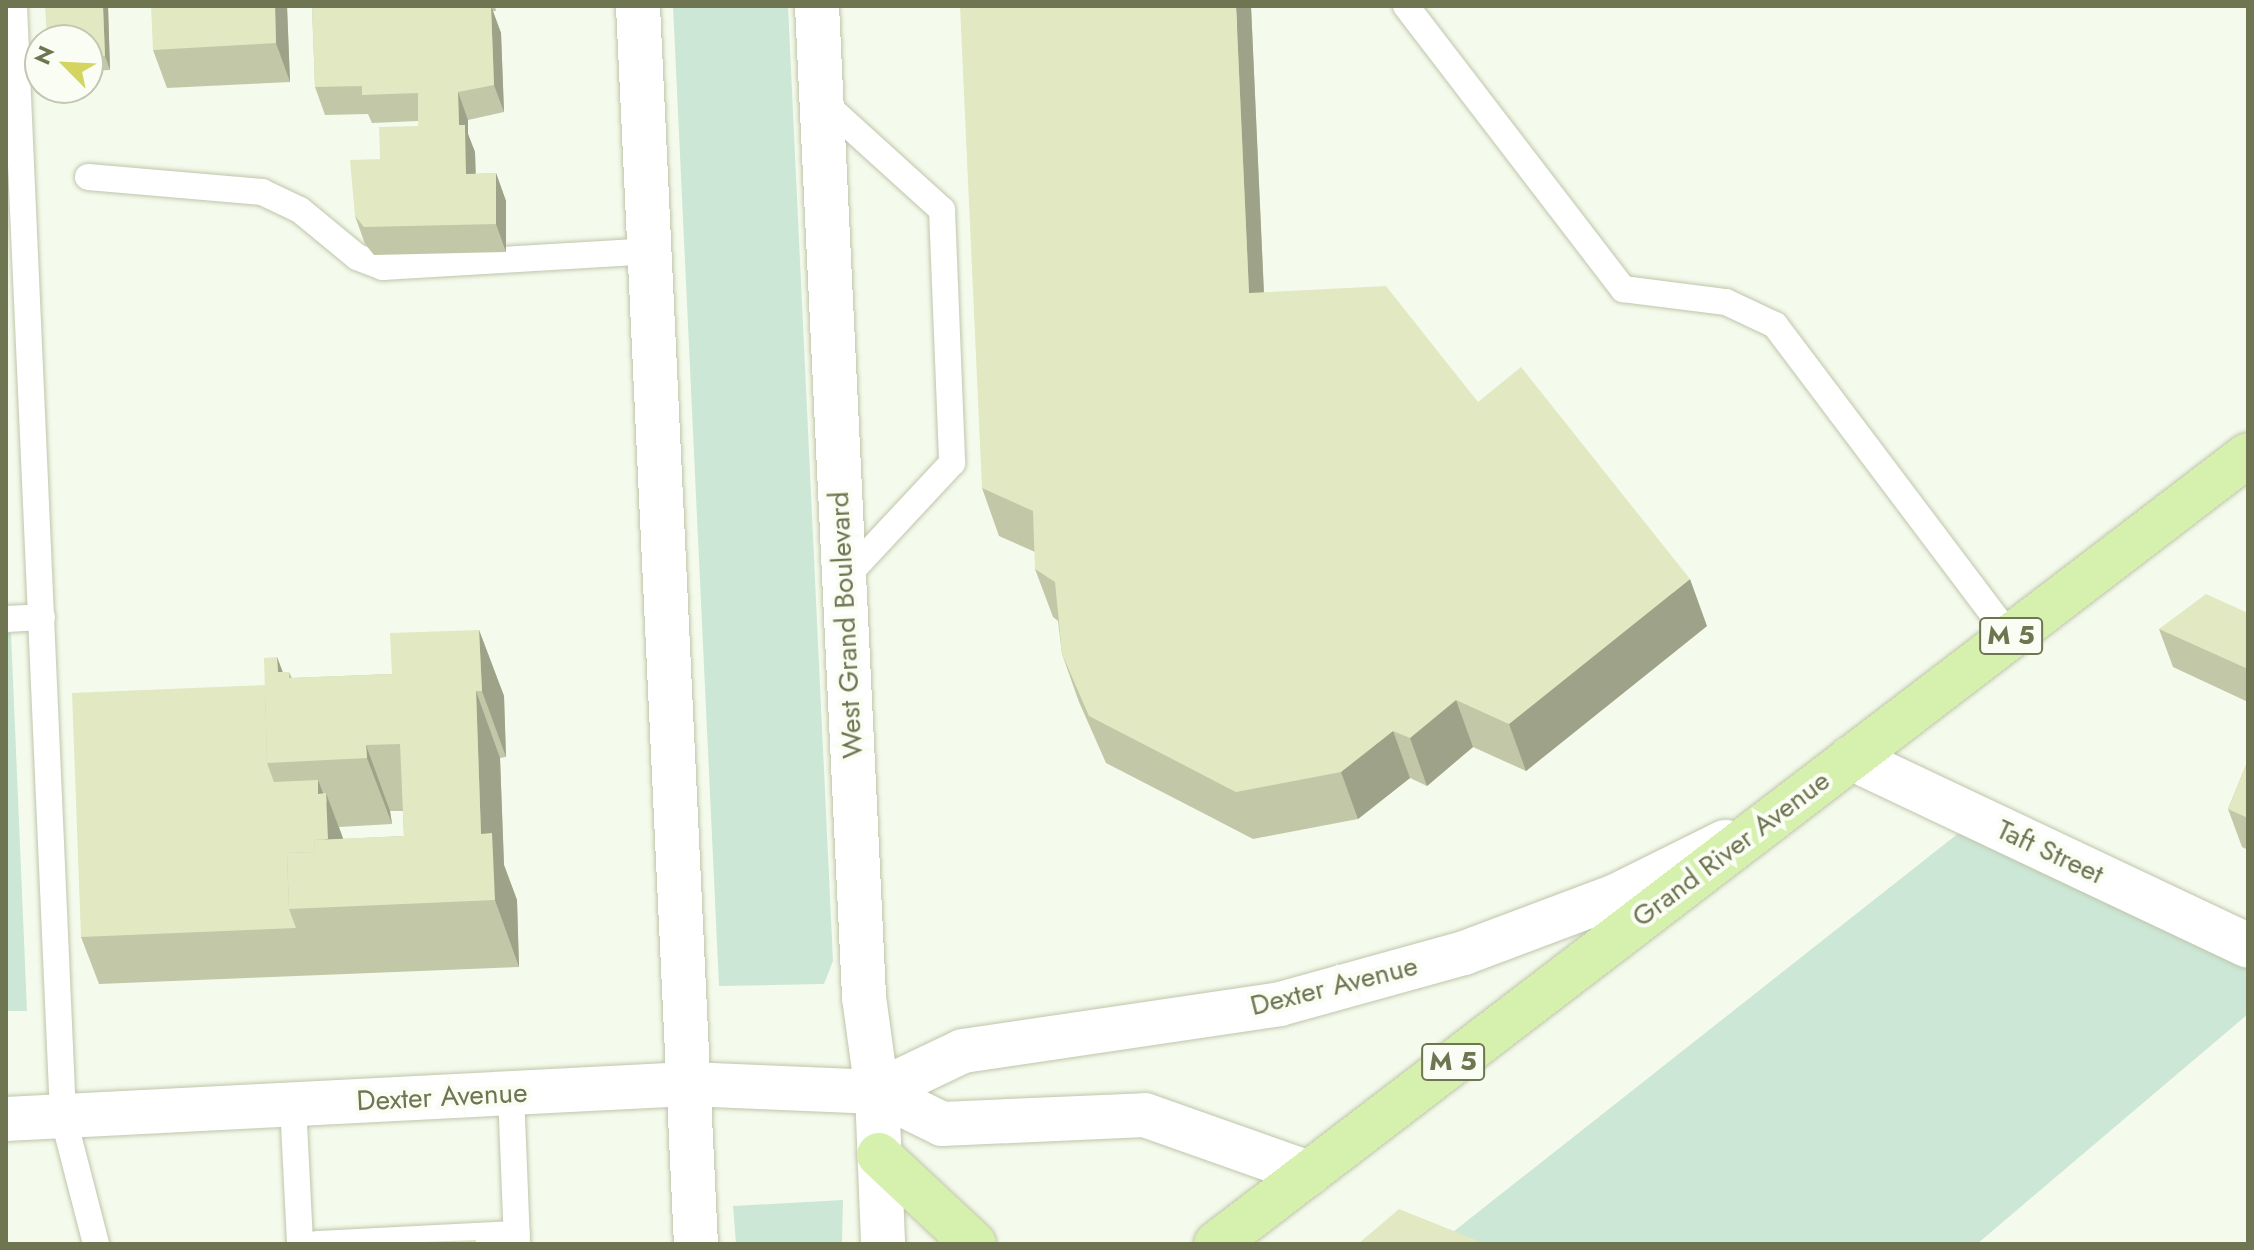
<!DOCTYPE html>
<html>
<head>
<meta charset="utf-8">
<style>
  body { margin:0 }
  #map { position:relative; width:2254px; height:1250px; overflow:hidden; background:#f5fbec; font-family:Jost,sans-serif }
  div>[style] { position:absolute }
  .green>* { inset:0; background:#cce7d6 }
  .roads { filter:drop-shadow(0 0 2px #bfc5ab) drop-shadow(0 0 2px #bfc5ab) }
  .service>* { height:26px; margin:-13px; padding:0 13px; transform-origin:13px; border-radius:13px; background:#fff }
  .minor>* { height:44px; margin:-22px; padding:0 22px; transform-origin:22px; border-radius:22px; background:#fff }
  .tertiary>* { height:44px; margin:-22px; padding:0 22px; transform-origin:22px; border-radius:22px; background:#fff }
  .secondary>* { height:44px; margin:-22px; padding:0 22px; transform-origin:22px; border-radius:22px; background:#fff }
  .primary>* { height:44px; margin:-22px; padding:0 22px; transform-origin:22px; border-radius:22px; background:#d5f1ad }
  .wall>* { inset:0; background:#c2c8a7 }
  .shaded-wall>* { inset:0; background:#9ea288 }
  .building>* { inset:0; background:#e1e8c2 }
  span { translate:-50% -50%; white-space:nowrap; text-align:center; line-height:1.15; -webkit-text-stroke:8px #f9fdf3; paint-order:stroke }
  .shield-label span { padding:2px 6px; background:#f9fdf3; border:2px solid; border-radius:6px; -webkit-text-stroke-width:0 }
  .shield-label { font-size:26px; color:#6f7451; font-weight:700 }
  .street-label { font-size:28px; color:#6f7451 }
  .frame { position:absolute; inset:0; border:8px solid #6f7451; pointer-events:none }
  .north { position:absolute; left:24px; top:24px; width:80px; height:80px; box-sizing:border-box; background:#f9fdf3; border:2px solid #c2c6b2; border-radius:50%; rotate:294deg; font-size:22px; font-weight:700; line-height:32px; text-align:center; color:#6f7451 }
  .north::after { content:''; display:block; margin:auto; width:28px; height:36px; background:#d4d561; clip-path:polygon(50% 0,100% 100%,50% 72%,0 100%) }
</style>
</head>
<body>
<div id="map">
  <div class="green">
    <div style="clip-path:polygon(673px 6px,788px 6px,833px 961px,824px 984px,719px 986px)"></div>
    <div style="clip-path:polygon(6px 633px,11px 633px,27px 1011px,6px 1011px)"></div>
    <div style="clip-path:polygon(1960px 832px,2248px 969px,2248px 1014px,1977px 1244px,1439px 1243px)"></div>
    <div style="clip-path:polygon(843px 1200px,842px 1244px,736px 1244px,733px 1206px)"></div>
  </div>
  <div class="roads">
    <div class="service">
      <div style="left:14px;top:6px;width:1111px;rotate:87.47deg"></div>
      <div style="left:63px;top:1116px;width:132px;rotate:75.5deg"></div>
      <div style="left:1406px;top:6px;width:357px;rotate:52.5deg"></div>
      <div style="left:1623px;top:289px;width:104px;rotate:7.2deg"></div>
      <div style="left:1726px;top:302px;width:54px;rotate:25.1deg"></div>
      <div style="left:1775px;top:325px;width:391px;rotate:53deg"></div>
      <div style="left:822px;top:101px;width:162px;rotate:42.2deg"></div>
      <div style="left:942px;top:210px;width:253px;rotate:87.7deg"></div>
      <div style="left:952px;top:463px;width:158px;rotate:133deg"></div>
      <div style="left:88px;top:177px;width:175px;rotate:4.9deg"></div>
      <div style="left:262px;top:192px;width:42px;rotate:25.3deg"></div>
      <div style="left:300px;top:210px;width:74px;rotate:39.5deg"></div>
      <div style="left:357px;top:257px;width:28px;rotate:21deg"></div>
      <div style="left:383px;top:267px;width:266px;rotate:-3.4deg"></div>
      <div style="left:6px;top:619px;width:36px;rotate:-3deg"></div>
      <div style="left:511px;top:1093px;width:151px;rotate:87.7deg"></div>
      <div style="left:293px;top:1104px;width:140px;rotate:87.1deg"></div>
      <div style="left:317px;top:1244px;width:200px;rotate:-2.9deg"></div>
    </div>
    <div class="minor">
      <div style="left:1851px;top:758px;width:439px;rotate:25.3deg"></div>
    </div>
    <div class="tertiary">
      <div style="left:877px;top:1092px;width:95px;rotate:-25.5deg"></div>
      <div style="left:963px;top:1051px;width:320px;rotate:-8.4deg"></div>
      <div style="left:1280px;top:1004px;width:191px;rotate:-15.5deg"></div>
      <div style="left:1464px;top:953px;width:162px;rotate:-20.6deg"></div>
      <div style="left:1616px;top:896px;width:122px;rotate:-26.4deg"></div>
      <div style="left:6px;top:1119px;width:683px;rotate:-2.94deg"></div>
      <div style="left:688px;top:1084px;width:189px;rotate:2.4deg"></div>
      <div style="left:877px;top:1092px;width:72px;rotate:26.2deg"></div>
      <div style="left:942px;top:1124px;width:203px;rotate:-2.5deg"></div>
      <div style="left:1145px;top:1115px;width:174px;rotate:19.5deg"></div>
    </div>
    <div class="secondary">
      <div style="left:638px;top:6px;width:1239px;rotate:87.32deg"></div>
      <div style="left:817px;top:6px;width:992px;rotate:87.28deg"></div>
      <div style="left:864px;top:997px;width:96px;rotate:82.2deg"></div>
      <div style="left:877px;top:1092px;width:152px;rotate:87.7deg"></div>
    </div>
    <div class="primary">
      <div style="left:879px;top:1155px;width:130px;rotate:43.1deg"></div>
      <div style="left:1216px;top:1244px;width:1299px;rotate:-37.4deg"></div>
    </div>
  </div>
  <div class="wall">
    <div style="clip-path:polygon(45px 6px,108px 6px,110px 70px,88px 71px,88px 40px)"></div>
    <div style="clip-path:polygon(287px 6px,290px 82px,167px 88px,153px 50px)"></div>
    <div style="clip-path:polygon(312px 6px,495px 6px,496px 11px,493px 11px,501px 33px,504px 112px,468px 120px,468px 134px,475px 152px,476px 174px,496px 173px,506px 201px,506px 252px,374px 255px,365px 244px,355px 216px,380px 159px,418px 126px,418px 121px,372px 123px,368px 114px,325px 115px,315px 87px)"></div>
    <div style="clip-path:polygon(1251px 6px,1264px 292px,1478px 402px,1707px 626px,1526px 771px,1473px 747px,1427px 786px,1410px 778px,1358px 819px,1253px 839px,1106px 763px,1079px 702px,1062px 654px,1058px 621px,1053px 617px,1035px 569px,1035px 552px,999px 536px,982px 488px)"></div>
    <div style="clip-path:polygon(2248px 613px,2248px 702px,2173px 667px,2159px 629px)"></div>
    <div style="clip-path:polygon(evenodd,479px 630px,504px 696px,506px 757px,500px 758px,504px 865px,517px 900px,519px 967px,99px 984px,81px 937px,265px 685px,277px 657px,283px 672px,289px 672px,292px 678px,392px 674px,479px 630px,390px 811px,403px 811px,404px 836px,343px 839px,339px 827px,392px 824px,390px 811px)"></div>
    <div style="clip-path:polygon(2248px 760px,2248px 850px,2242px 847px,2228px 809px)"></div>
  </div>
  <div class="shaded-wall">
    <div style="clip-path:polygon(103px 6px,108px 6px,110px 70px,105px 56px)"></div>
    <div style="clip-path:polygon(275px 6px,287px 6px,290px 82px,276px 43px)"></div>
    <div style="clip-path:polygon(491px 6px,501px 33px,504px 112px,494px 85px)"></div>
    <div style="clip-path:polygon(1236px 6px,1251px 6px,1266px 341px,1249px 293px)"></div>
    <div style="clip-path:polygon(458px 92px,468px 120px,468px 134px,475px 152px,476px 202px,466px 174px,459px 125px)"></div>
    <div style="clip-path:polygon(496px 173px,506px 201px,506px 252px,496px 224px)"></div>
    <div style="clip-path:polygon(1690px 579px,1707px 626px,1526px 771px,1509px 724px)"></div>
    <div style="clip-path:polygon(479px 630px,504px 696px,506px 757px,482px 691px)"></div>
    <div style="clip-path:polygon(277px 657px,301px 723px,278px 672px)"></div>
    <div style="clip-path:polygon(476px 691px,500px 758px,504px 865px,517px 900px,519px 967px,495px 900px,481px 834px)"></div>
    <div style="clip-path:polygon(1456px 700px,1473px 747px,1427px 786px,1410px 738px)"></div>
    <div style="clip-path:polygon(1393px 731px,1410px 778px,1358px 819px,1341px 772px)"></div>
    <div style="clip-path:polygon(366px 745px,390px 811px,392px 824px,367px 758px)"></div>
    <div style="clip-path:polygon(318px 780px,327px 803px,326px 793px,344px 841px,329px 859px,318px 794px)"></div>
  </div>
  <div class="building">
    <div style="clip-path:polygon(45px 6px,103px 6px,105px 56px,88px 56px,88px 40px,47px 40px)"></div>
    <div style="clip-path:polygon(151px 6px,275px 6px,276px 43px,153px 50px)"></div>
    <div style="clip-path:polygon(312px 6px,491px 6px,494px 85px,458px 92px,459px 125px,465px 125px,466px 174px,496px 173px,496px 224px,364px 227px,355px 216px,350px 160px,380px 159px,379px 127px,418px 126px,418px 93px,362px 95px,362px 86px,315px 87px)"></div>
    <div style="clip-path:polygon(960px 6px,1236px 6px,1249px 293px,1386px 286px,1478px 402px,1521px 367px,1690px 579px,1509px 724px,1456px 700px,1410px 738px,1393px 731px,1341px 772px,1236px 792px,1089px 716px,1062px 654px,1055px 582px,1035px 569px,1033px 511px,982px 488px)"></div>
    <div style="clip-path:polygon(2206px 594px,2248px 613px,2248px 669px,2159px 629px)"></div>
    <div style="clip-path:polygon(479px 630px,482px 691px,476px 691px,481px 834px,492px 833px,495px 900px,289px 909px,287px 853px,315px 852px,314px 840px,404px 836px,400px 744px,366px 745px,367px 758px,267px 763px,264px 658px,277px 657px,278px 672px,289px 672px,289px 678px,392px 674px,390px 633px)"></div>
    <div style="clip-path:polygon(265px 685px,267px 763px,274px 782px,318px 780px,318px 794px,326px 793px,328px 839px,314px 840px,315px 852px,287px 853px,289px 909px,296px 928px,81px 937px,72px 693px)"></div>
    <div style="clip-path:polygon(2248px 760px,2248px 818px,2228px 809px)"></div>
    <div style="clip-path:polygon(1399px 1209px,1486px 1244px,1358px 1244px)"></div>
    <div style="clip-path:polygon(476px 1240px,476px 1244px,396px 1243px)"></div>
  </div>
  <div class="shield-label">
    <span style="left:2011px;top:636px">M 5</span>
    <span style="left:1453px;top:1062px">M 5</span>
  </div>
  <div class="street-label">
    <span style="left:846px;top:625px;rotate:-93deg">West Grand Boulevard</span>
    <span style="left:1731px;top:849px;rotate:-37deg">Grand River Avenue</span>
    <span style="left:2050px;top:852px;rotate:25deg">Taft Street</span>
    <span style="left:1334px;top:986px;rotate:-14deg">Dexter Avenue</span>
    <span style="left:442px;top:1097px;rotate:-3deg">Dexter Avenue</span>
  </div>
  <div class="frame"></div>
  <div class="north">N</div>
</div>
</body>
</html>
